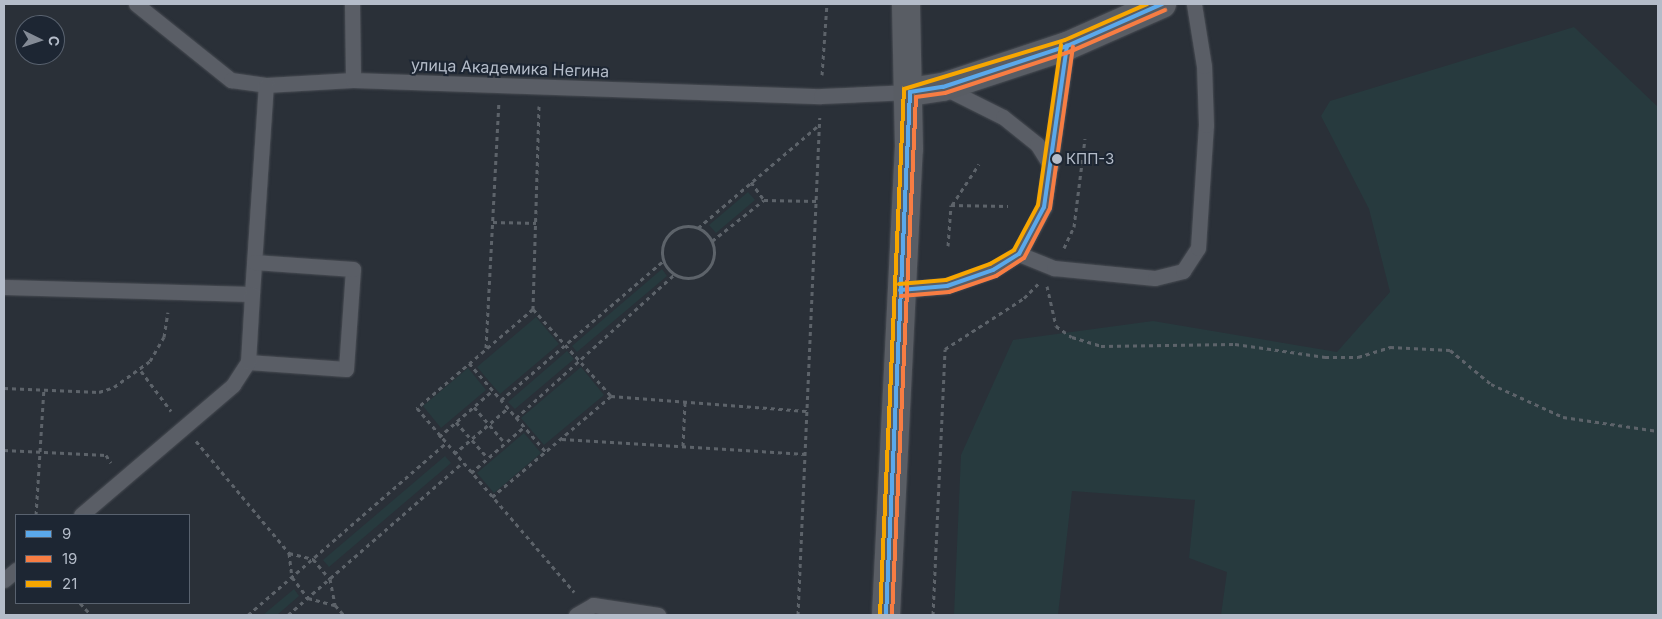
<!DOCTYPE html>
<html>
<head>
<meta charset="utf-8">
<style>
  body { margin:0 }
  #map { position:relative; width:1662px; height:619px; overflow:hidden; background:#2a3038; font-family:Inter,sans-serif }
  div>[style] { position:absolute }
  .green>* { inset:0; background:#273a3e }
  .path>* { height:3px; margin-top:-1.5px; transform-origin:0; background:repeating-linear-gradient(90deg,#5d636a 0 4px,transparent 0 8px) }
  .path>.ring { margin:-1.5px; padding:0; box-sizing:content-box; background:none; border:3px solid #5d636a; border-radius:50% }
  .roads { filter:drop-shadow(0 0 1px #484c53) drop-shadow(0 0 1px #484c53) }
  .lane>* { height:15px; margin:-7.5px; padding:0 7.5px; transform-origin:7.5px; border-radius:7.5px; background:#5a5e66 }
  .secondary>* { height:28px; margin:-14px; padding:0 14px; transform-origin:14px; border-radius:14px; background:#595d64 }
  .bus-1>* { height:4px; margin:-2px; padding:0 2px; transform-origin:2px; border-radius:2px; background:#5aa8eb }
  .bus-2>* { height:4px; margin:-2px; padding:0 2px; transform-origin:2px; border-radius:2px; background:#f77d43 }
  .bus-3>* { height:4px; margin:-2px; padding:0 2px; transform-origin:2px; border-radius:2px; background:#f7a600 }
  .dots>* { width:14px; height:14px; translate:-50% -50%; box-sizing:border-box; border:2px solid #1d2633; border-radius:50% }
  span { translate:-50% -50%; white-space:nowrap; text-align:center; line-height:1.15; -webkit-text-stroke:4px #1d2633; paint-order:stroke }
  .bus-label { font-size:15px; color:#b4bcc9 }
  .left { translate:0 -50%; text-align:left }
  .street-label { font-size:16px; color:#b4bcc9 }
  .frame { position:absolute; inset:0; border:5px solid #b4bcc9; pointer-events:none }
  .legend { position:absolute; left:15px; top:514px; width:175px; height:90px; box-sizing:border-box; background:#1d2633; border:1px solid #59626f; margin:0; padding:6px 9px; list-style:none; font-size:15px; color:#b4bcc9 }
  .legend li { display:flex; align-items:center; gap:10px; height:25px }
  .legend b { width:25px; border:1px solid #59626f }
  .north { position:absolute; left:15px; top:15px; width:50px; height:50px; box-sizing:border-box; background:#1d2633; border:1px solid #59626f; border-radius:50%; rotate:94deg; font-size:14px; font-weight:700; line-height:20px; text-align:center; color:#b4bcc9 }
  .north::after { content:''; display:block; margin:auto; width:18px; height:22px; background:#848b96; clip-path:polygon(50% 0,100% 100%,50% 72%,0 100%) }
</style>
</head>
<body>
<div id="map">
  <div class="green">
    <div style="clip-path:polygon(1574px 27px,1658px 107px,1658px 615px,1221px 615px,1227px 572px,1189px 558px,1195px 500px,1072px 491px,1058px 615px,954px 615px,961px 455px,1013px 340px,1153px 321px,1337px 352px,1390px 292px,1369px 209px,1321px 116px,1330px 101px)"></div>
    <div style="clip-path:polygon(748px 192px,755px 200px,716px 233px,709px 225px)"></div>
    <div style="clip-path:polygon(662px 269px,667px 276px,577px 352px,572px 346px)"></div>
    <div style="clip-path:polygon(536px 317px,559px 344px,500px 394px,477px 367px)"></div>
    <div style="clip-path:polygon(567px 351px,574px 359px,515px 409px,508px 402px)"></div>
    <div style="clip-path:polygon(581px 367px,604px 395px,544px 445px,521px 418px)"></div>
    <div style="clip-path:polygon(468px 368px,486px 390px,441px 428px,423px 406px)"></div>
    <div style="clip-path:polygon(524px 433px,541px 453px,494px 493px,477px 473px)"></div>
    <div style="clip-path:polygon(445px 456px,451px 463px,329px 567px,323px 560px)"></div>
    <div style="clip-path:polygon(294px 589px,299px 596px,277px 615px,263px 615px)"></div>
  </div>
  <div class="path">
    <div style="left:822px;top:75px;width:71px;rotate:-86deg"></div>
    <div style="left:539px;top:106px;width:203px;rotate:91.7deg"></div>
    <div style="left:533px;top:309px;width:117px;rotate:48.1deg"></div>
    <div style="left:751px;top:182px;width:22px;rotate:54deg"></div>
    <div style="left:952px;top:205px;width:49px;rotate:-56.6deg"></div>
    <div style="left:493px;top:222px;width:43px;rotate:1.3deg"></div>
    <div class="ring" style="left:662px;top:226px;width:49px;height:49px"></div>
    <div style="left:698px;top:228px;width:159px;rotate:-40.4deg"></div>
    <div style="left:712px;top:241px;width:66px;rotate:-38.3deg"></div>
    <div style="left:764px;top:200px;width:52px;rotate:1.1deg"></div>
    <div style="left:948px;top:246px;width:41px;rotate:-85.8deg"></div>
    <div style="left:951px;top:205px;width:57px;rotate:1deg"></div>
    <div style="left:1064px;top:248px;width:23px;rotate:-65deg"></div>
    <div style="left:1074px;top:227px;width:89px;rotate:-82.9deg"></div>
    <div style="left:1047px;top:286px;width:41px;rotate:77.3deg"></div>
    <div style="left:1056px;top:326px;width:19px;rotate:35deg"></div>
    <div style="left:1072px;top:337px;width:30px;rotate:17deg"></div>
    <div style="left:1101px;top:346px;width:134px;rotate:-0.9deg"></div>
    <div style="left:1235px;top:344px;width:91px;rotate:8.2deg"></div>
    <div style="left:1325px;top:357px;width:33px"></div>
    <div style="left:1358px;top:357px;width:34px;rotate:-17deg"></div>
    <div style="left:1390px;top:347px;width:60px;rotate:2.9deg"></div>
    <div style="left:1450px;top:350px;width:53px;rotate:39.7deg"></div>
    <div style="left:1491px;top:384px;width:79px;rotate:24.6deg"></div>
    <div style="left:1563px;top:417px;width:96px;rotate:8.4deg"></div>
    <div style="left:533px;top:309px;width:153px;rotate:139.5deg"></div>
    <div style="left:417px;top:408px;width:242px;rotate:49.5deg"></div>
    <div style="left:486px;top:348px;width:245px;rotate:-87deg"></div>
    <div style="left:469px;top:363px;width:119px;rotate:49.1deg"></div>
    <div style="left:141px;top:371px;width:50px;rotate:53.1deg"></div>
    <div style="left:4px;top:388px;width:95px;rotate:2.4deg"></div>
    <div style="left:99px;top:392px;width:16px;rotate:-18deg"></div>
    <div style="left:114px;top:387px;width:44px;rotate:-35.8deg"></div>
    <div style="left:150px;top:361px;width:28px;rotate:-60deg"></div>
    <div style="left:164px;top:337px;width:25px;rotate:-81deg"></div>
    <div style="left:501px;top:400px;width:213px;rotate:-40.6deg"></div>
    <div style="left:474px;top:407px;width:48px;rotate:49.3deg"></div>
    <div style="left:516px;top:418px;width:215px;rotate:-42.2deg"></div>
    <div style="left:456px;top:422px;width:48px;rotate:48.4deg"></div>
    <div style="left:439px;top:437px;width:70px;rotate:-41deg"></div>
    <div style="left:562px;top:439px;width:244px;rotate:3.5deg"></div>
    <div style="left:196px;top:441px;width:146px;rotate:50.3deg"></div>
    <div style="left:289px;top:553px;width:25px;rotate:14deg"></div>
    <div style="left:313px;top:559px;width:26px;rotate:50deg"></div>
    <div style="left:330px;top:579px;width:26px;rotate:79deg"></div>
    <div style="left:335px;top:605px;width:13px;rotate:48deg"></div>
    <div style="left:683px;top:446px;width:44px;rotate:-87.4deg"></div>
    <div style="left:4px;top:450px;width:102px;rotate:2.8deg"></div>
    <div style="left:106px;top:455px;width:9px;rotate:58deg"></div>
    <div style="left:454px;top:454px;width:71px;rotate:-40.4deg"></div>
    <div style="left:471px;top:473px;width:70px;rotate:-41deg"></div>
    <div style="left:492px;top:497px;width:156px;rotate:-40.3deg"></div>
    <div style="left:611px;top:396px;width:198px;rotate:4.4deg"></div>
    <div style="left:36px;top:515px;width:126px;rotate:-86.4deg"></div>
    <div style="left:289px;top:553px;width:24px;rotate:83deg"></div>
    <div style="left:292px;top:577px;width:26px;rotate:53deg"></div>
    <div style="left:308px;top:598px;width:28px;rotate:15deg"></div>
    <div style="left:80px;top:603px;width:16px;rotate:47deg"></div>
    <div style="left:248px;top:615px;width:261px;rotate:-41deg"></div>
    <div style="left:288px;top:615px;width:231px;rotate:-41.1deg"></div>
    <div style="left:798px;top:615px;width:498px;rotate:-87.5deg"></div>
    <div style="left:933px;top:615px;width:266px;rotate:-87.4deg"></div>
    <div style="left:945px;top:349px;width:94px;rotate:-32.8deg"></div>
    <div style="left:1024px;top:298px;width:21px;rotate:-45deg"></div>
  </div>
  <div class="roads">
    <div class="lane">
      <div style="left:136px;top:4px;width:122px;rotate:38.7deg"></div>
      <div style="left:231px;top:80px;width:35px;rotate:8deg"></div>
      <div style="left:266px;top:85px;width:87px;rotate:-3.3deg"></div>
      <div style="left:353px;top:80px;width:468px;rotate:2deg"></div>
      <div style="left:821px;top:96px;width:89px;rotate:-2.6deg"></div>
      <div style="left:352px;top:4px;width:76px;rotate:89.2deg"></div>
      <div style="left:943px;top:87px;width:67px;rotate:26.6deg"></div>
      <div style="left:1003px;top:117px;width:43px;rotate:38.5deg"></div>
      <div style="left:1037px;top:144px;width:26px;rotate:58deg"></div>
      <div style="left:1019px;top:254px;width:38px;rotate:22deg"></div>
      <div style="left:1054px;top:268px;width:101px;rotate:5.7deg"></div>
      <div style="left:1155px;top:278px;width:29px;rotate:-14deg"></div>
      <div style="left:1183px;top:271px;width:27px;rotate:-57deg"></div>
      <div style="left:1198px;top:248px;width:123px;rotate:-86.3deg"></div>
      <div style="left:1206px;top:125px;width:59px;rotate:-91.9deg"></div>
      <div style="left:1204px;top:66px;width:63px;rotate:-99.2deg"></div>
      <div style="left:4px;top:287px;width:248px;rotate:1.6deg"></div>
      <div style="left:252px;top:294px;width:209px;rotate:-86.2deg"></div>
      <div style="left:900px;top:290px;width:47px;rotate:-4.9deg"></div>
      <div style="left:947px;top:286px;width:49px;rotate:-19.2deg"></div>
      <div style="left:993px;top:270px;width:31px;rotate:-32deg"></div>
      <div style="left:1019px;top:254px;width:53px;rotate:-62deg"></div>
      <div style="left:1044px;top:207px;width:163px;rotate:-81.9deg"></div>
      <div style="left:248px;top:362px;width:98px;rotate:4.1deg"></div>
      <div style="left:346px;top:369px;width:100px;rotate:-86deg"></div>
      <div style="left:353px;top:269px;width:99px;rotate:-176deg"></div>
      <div style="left:81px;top:515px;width:200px;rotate:-40.5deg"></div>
      <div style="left:233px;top:385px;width:27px;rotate:-57deg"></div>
      <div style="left:248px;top:362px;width:68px;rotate:-86.6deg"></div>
      <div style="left:4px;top:580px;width:16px;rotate:-40deg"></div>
      <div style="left:576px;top:615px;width:20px;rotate:-30deg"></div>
      <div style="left:593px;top:605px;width:66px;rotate:8.7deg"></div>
    </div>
    <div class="secondary">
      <div style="left:910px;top:92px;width:33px;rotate:-9deg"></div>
      <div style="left:943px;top:87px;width:131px;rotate:-18.3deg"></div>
      <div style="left:1067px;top:46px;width:104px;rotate:-23.9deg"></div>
      <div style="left:886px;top:615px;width:467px;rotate:-87.2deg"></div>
      <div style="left:909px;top:149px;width:145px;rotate:-91.2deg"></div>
    </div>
  </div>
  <div class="bus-1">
    <div style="left:900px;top:290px;width:47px;rotate:-4.9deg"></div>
    <div style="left:947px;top:286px;width:49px;rotate:-19.2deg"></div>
    <div style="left:993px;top:270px;width:31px;rotate:-32deg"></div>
    <div style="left:1019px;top:254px;width:53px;rotate:-62deg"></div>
    <div style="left:1044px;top:207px;width:163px;rotate:-81.9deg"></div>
    <div style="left:886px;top:615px;width:524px;rotate:-87.37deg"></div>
    <div style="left:910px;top:92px;width:33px;rotate:-9deg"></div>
    <div style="left:943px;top:87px;width:131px;rotate:-18.3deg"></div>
    <div style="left:1067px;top:46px;width:104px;rotate:-23.9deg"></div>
  </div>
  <div class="bus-2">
    <div style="left:901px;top:296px;width:48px;rotate:-4.8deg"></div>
    <div style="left:949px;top:292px;width:50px;rotate:-18.8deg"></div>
    <div style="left:996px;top:276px;width:33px;rotate:-33deg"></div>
    <div style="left:1024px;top:258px;width:56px;rotate:-62.5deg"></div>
    <div style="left:1050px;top:208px;width:163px;rotate:-81.9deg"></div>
    <div style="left:892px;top:615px;width:519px;rotate:-87.35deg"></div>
    <div style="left:916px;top:97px;width:29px;rotate:-8deg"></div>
    <div style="left:945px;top:93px;width:131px;rotate:-18.3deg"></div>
    <div style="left:1069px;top:52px;width:105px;rotate:-23.6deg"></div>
  </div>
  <div class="bus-3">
    <div style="left:899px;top:284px;width:47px;rotate:-4.9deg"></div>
    <div style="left:946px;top:280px;width:47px;rotate:-20deg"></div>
    <div style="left:990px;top:264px;width:28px;rotate:-30deg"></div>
    <div style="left:1014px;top:250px;width:51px;rotate:-61.9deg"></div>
    <div style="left:1038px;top:205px;width:162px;rotate:-81.8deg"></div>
    <div style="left:880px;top:615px;width:527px;rotate:-87.39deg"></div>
    <div style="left:904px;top:89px;width:168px;rotate:-16.9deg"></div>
    <div style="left:1065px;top:40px;width:90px;rotate:-23.7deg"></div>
  </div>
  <div class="dots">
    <div style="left:1057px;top:159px;background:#b4bcc9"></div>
  </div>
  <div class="bus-label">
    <span class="left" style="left:1066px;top:159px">КПП-3</span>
  </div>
  <div class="street-label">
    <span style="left:510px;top:68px;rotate:2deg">улица Академика Негина</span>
  </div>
  <div class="frame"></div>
  <ul class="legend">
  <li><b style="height:6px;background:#5aa8eb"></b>9</li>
  <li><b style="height:6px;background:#f77d43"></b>19</li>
  <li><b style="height:6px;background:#f7a600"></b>21</li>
  </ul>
  <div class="north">С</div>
</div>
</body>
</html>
